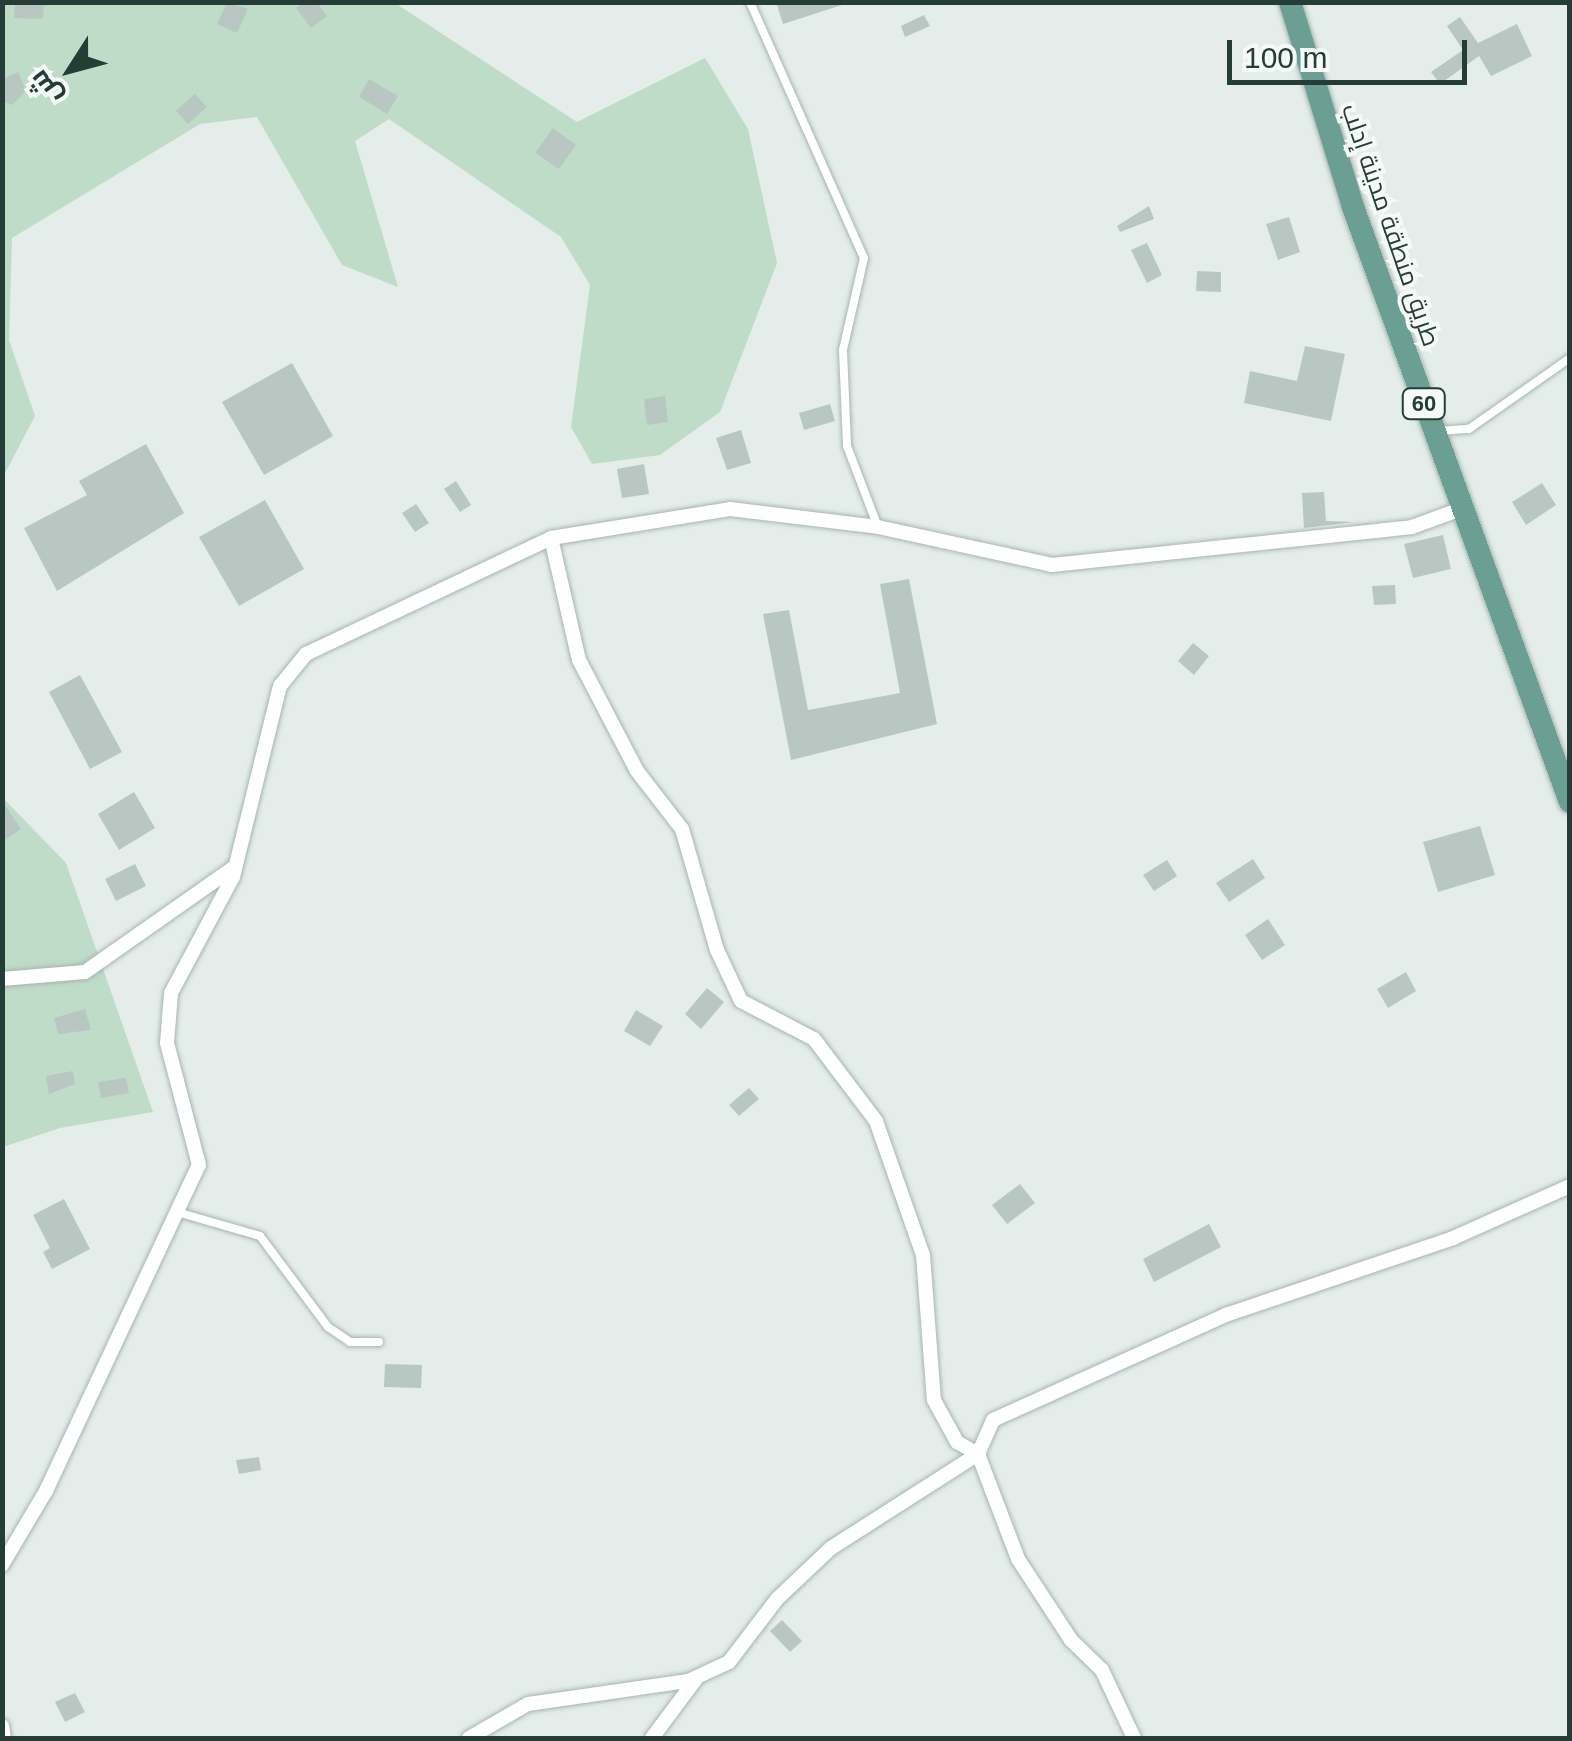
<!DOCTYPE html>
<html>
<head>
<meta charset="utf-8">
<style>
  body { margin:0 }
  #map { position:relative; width:1572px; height:1741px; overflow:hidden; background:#e4ede9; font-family:Arial,Cairo,sans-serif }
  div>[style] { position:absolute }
  .green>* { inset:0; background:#bfdcc8 }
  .building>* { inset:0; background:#b9c7c2 }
  .roads { filter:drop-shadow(0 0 2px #a7b5b0) drop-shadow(0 0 2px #a7b5b0) }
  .lane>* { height:8px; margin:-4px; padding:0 4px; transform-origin:4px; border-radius:4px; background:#fff }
  .street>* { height:14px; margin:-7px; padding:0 7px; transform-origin:7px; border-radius:7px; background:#fff }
  .primary>* { height:22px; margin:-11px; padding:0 11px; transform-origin:11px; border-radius:11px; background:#6b9f94 }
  span { translate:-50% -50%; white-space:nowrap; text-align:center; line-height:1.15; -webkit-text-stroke:8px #f5f9f7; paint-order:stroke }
  .shield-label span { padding:2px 8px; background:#f5f9f7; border:2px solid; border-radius:8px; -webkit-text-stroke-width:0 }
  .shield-label { font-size:22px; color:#243d37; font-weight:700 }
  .street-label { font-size:25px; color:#243d37 }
  .frame { position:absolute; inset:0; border:5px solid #243d37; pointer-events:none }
  .north { position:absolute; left:20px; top:20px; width:100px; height:100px; -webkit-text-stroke:8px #f5f9f7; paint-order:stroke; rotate:234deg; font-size:28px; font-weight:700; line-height:40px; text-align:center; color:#243d37 }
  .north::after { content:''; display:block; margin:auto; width:35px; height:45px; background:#243d37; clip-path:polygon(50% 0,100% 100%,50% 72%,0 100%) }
  .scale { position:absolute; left:1227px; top:40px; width:240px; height:45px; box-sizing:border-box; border:5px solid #243d37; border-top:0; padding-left:12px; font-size:30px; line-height:35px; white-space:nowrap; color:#243d37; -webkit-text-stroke:8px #f5f9f7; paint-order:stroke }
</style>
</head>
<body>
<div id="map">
  <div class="green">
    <div style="clip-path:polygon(3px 3px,395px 3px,577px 122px,705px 58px,748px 129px,777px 263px,720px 412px,660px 455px,592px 464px,571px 427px,590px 285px,561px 237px,389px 119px,355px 141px,398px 287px,342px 265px,257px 117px,200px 124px,12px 238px,9px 340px,35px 416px,3px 477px)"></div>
    <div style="clip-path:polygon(2px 797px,66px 863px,153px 1112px,60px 1128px,3px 1147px)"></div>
  </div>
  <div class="building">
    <div style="clip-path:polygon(15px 2px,44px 2px,43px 19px,14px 18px)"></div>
    <div style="clip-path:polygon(227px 2px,248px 9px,237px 33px,217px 24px)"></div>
    <div style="clip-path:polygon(304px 2px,317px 2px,327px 16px,311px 28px,296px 8px)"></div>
    <div style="clip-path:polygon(776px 2px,841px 2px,842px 5px,783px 24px)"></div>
    <div style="clip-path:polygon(924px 15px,930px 26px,905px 37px,901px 26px)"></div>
    <div style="clip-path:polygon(1460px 17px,1478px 43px,1517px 24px,1532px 56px,1491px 76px,1479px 56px,1440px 84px,1431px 72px,1463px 50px,1447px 26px)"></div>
    <div style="clip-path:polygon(18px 72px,26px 91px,12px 105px,2px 101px,2px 79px)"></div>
    <div style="clip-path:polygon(369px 79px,398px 96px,387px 114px,359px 97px)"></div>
    <div style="clip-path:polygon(195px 94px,207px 107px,188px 124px,176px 111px)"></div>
    <div style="clip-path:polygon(553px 128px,576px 145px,559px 169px,535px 153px)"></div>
    <div style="clip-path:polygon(1149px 206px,1154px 219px,1120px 232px,1117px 226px)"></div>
    <div style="clip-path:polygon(1289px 217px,1300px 252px,1278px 260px,1266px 224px)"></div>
    <div style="clip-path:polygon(1147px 243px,1162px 275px,1147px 283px,1131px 250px)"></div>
    <div style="clip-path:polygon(1197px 271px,1221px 272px,1221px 292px,1196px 291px)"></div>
    <div style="clip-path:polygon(1305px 346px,1345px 354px,1331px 421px,1244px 403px,1250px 371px,1297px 381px)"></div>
    <div style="clip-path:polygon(292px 363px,333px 436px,264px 475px,222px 402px)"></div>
    <div style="clip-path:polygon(665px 396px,668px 422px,647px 425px,644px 399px)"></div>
    <div style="clip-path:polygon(830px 404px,835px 421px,804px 430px,799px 413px)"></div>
    <div style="clip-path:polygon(741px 430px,751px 463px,727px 470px,716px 438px)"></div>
    <div style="clip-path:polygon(146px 444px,184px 513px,57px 591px,24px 528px,87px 495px,79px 481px)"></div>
    <div style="clip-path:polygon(644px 464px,649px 494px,622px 498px,617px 469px)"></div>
    <div style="clip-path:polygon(456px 481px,471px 505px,460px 512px,444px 489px)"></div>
    <div style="clip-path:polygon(1542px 483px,1556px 505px,1526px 525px,1512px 502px)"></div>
    <div style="clip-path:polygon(1324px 492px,1326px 521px,1354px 522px,1304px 528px,1302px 493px)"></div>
    <div style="clip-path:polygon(265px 500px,304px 569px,239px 606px,199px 537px)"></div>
    <div style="clip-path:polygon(416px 504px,429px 523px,415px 532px,402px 513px)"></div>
    <div style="clip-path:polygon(1443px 535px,1451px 569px,1413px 578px,1404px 544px)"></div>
    <div style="clip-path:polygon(909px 579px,937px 724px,791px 760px,763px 614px,789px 610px,808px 710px,900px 693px,880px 584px)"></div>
    <div style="clip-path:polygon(1395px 585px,1396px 604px,1374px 605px,1372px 586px)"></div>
    <div style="clip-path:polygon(1193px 643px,1209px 656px,1194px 675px,1178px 661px)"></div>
    <div style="clip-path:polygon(80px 675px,122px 752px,90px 769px,49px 692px)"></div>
    <div style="clip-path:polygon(134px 792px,155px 828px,119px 850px,98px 814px)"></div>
    <div style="clip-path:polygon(2px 801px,21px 829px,2px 842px)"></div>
    <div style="clip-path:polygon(1480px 826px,1495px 875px,1438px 892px,1423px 842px)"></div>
    <div style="clip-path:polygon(1253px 859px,1265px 878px,1229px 902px,1216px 883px)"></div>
    <div style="clip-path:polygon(1167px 860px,1177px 876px,1154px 891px,1143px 875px)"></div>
    <div style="clip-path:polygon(135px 864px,146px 886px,116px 901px,105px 879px)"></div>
    <div style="clip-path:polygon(1268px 919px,1285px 945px,1262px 960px,1245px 935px)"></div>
    <div style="clip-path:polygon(1406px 972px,1416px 991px,1388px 1008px,1377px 989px)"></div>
    <div style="clip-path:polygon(707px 988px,724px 1002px,701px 1029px,685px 1014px)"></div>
    <div style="clip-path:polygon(85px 1009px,91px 1030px,58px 1034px,54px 1018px)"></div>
    <div style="clip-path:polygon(636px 1010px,663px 1026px,650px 1046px,624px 1031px)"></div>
    <div style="clip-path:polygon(73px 1071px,75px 1084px,49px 1094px,46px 1076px)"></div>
    <div style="clip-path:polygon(126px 1078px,129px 1093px,101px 1098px,98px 1082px)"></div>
    <div style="clip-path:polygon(749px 1088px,759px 1099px,739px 1116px,729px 1105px)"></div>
    <div style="clip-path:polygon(1020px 1184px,1035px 1203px,1007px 1224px,992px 1205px)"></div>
    <div style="clip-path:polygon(64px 1199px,90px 1249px,52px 1269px,43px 1252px,50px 1248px,33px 1215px)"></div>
    <div style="clip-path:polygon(1209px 1224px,1221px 1247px,1154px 1282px,1143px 1259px)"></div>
    <div style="clip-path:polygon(385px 1364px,422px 1365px,421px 1388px,384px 1387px)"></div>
    <div style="clip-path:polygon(259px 1457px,261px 1470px,239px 1474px,236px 1460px)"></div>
    <div style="clip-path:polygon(782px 1620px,802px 1641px,790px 1652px,770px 1631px)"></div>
    <div style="clip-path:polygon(75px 1693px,85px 1712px,65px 1722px,55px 1702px)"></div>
  </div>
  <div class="roads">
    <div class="lane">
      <div style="left:750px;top:2px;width:280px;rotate:66deg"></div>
      <div style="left:864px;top:258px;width:94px;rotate:102.9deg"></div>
      <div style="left:843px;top:350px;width:96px;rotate:87.6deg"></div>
      <div style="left:847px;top:446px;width:87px;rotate:69.1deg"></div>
      <div style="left:1438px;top:431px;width:31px;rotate:-4deg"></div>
      <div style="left:1469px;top:429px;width:123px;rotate:-35.1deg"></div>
      <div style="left:177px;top:1212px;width:86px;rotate:16.1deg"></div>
      <div style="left:260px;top:1236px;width:114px;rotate:53.2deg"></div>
      <div style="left:328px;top:1327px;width:27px;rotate:34deg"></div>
      <div style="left:350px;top:1342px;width:29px"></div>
    </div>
    <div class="street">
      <div style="left:551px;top:538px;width:125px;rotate:77.1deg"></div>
      <div style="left:579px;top:660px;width:125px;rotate:62.4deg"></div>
      <div style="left:637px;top:771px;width:73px;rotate:52.2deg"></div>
      <div style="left:682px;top:829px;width:126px;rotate:73.9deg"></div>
      <div style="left:717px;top:950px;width:56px;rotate:64.8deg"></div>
      <div style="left:741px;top:1001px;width:82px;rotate:27.5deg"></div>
      <div style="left:814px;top:1039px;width:103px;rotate:52.9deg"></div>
      <div style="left:876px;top:1121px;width:142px;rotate:70.7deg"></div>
      <div style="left:923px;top:1255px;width:145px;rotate:85.7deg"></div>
      <div style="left:934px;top:1400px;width:48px;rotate:61.3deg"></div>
      <div style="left:957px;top:1442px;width:24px;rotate:30deg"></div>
      <div style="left:978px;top:1454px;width:112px;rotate:69.1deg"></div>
      <div style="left:1018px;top:1559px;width:97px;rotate:56.8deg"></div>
      <div style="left:1071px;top:1640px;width:43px;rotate:44.1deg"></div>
      <div style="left:1102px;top:1670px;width:75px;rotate:64.8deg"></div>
      <div style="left:2px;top:979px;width:83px;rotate:-4.8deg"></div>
      <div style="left:85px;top:972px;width:184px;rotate:-35.1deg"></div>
      <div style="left:2px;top:1565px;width:86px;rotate:-59.3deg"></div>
      <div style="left:46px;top:1491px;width:360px;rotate:-64.9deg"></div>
      <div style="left:199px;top:1165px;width:126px;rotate:-104.7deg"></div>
      <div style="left:167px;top:1043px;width:50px;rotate:-85.4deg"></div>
      <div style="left:171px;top:993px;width:132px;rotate:-61.9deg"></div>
      <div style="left:233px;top:877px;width:197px;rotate:-76.2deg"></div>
      <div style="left:280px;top:686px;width:41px;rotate:-50.9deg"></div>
      <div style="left:306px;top:654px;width:271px;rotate:-25.3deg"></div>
      <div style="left:551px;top:538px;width:181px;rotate:-9.2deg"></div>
      <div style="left:730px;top:509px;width:149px;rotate:6.9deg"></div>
      <div style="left:878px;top:527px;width:178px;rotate:12.3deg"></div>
      <div style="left:1052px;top:565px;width:362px;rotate:-6deg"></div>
      <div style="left:1412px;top:527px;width:52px;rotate:-20.2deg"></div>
      <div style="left:2px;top:1726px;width:12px;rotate:81deg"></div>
      <div style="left:469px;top:1738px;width:68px;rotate:-30deg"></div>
      <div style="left:528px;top:1704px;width:162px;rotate:-8.2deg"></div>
      <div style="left:688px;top:1681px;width:45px;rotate:-24.9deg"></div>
      <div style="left:729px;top:1662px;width:79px;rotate:-52.7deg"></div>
      <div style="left:777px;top:1599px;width:74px;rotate:-43.4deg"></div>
      <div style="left:831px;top:1548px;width:174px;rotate:-32.6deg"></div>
      <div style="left:978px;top:1454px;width:37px;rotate:-66deg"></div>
      <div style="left:993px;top:1420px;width:256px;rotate:-24.3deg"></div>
      <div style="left:1226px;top:1315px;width:240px;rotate:-18.7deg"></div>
      <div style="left:1453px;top:1238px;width:128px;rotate:-24deg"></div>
      <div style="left:652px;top:1738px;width:74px;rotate:-53.3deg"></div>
    </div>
    <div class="primary">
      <div style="left:1290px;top:2px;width:214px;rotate:72.9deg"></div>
      <div style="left:1353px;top:207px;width:633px;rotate:69.96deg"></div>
    </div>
  </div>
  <div class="shield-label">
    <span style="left:1424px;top:404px">60</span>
  </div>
  <div class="street-label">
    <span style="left:1391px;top:225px;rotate:71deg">طريق منطقة مدينة إدلب</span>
  </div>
  <div class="frame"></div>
  <div class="north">ش</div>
  <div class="scale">100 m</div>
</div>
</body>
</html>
